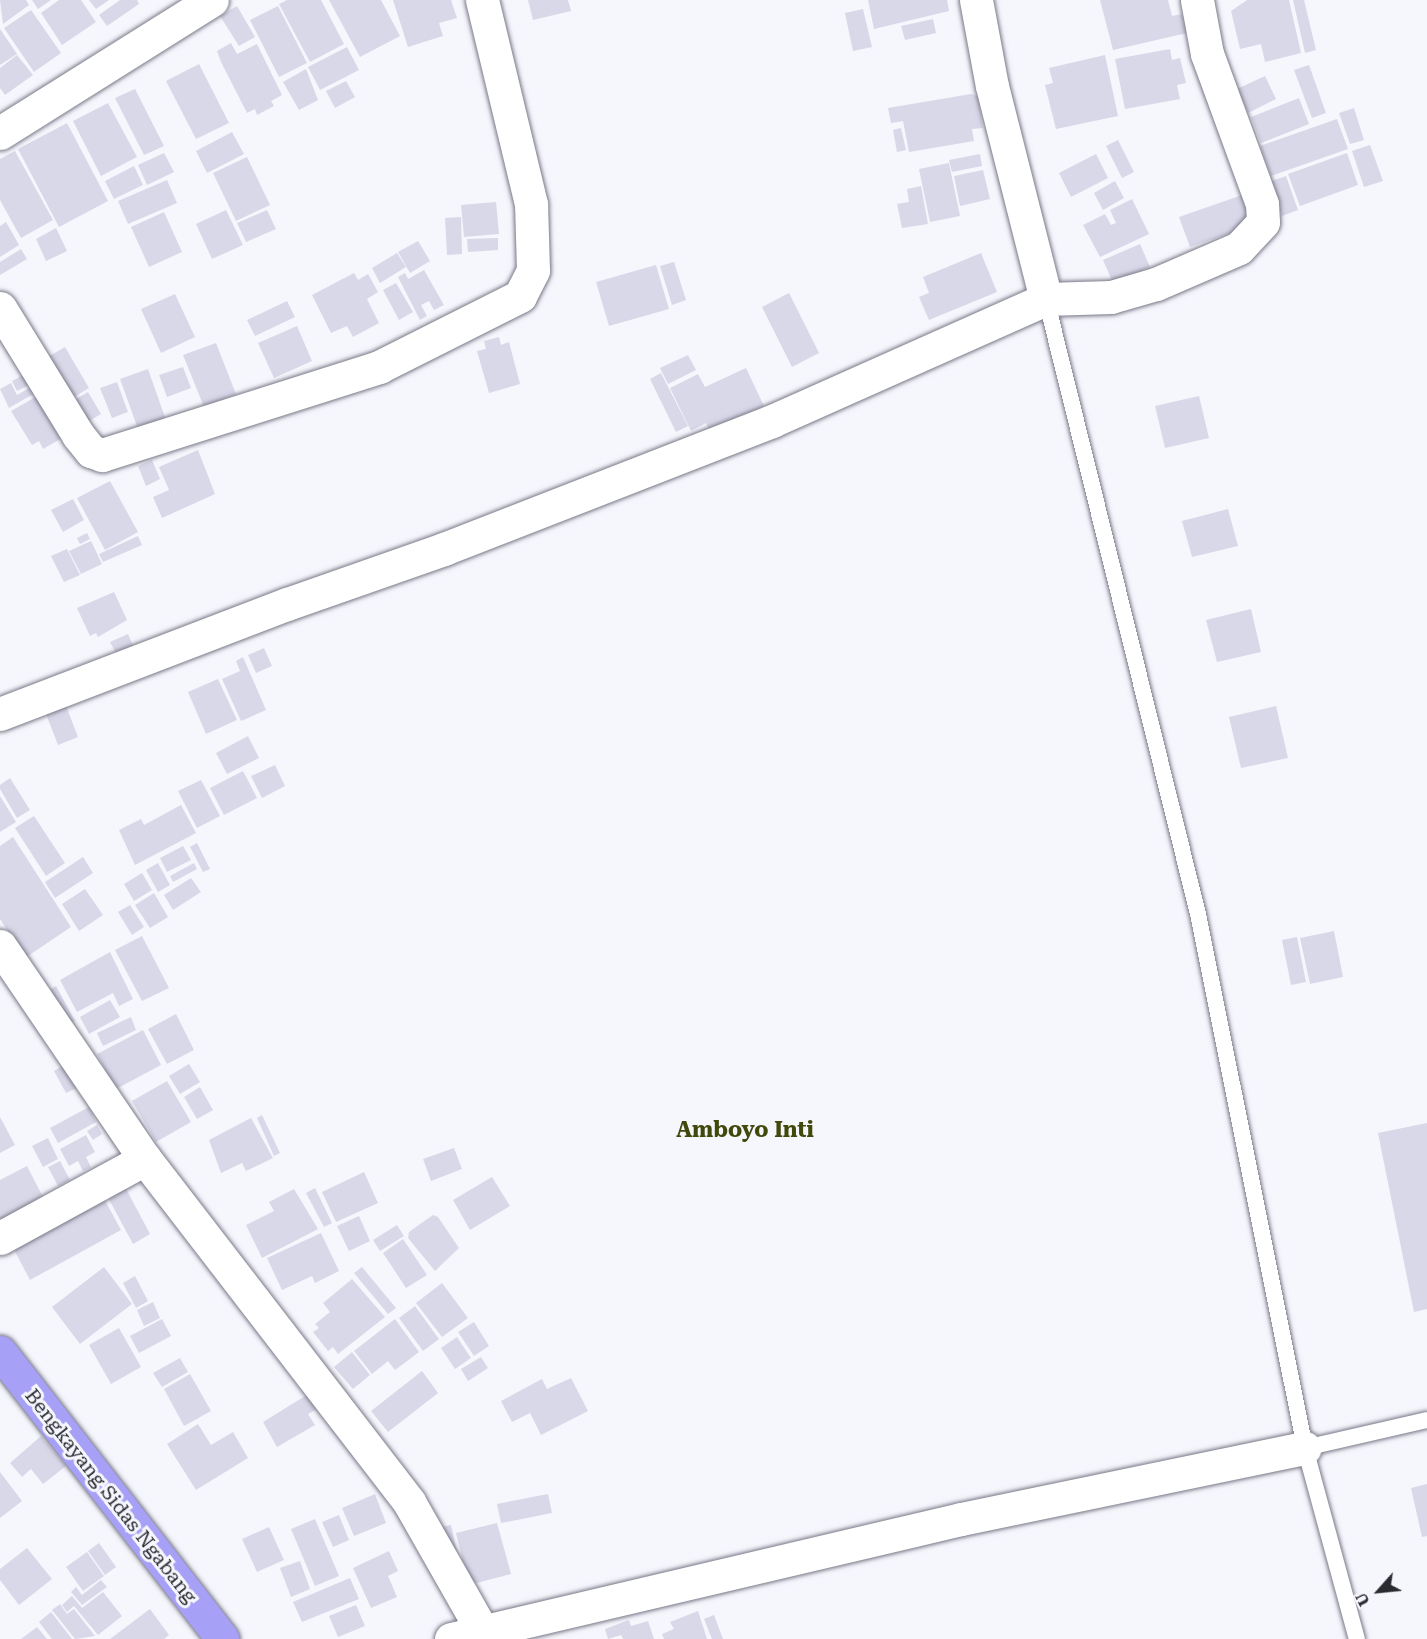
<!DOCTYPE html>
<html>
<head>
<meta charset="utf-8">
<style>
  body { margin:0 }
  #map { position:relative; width:1427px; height:1639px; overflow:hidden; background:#f6f6fd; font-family:"Roboto Serif",serif }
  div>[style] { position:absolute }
  .building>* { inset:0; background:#d8d8e9 }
  .roads { filter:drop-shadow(0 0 2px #797988) drop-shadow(0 0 2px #797988) }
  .lane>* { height:16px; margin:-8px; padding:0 8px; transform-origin:8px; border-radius:8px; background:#fff }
  .street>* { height:33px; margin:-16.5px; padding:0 16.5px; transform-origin:16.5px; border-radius:16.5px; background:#fff }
  .highway>* { height:33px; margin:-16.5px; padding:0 16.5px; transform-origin:16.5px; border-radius:16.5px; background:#a7a0f7 }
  span { translate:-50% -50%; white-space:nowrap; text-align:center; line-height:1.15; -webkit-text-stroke:6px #f6f6fd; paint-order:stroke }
  .street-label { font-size:20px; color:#2a2a31 }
  .quarter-label { font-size:22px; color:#41480b; font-weight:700 }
  .north { position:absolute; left:1349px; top:1561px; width:60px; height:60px; -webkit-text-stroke:4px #f6f6fd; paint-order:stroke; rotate:243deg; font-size:16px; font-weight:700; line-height:24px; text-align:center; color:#2a2a31 }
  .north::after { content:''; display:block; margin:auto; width:21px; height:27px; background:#2a2a31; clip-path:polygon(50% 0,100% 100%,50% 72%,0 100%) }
</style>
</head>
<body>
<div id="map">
  <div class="building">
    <div style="clip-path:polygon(0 0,26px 0,29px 5px,3px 24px)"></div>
    <div style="clip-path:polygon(32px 0,51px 0,38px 9px)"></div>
    <div style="clip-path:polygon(59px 0,81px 0,96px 22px,62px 45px,41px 13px)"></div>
    <div style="clip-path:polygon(89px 0,109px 0,96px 9px)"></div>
    <div style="clip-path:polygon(120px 0,137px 0,139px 4px,107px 26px,99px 15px)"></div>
    <div style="clip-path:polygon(287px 0,321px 0,344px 44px,310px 62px,279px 4px)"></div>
    <div style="clip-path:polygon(329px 0,381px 0,400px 36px,360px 57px)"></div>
    <div style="clip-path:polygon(393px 0,451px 0,457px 18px,439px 23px,443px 36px,408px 47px)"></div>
    <div style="clip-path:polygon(528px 0,568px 0,571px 11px,533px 20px)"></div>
    <div style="clip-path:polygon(868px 0,947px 0,949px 11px,874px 29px)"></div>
    <div style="clip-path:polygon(1100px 0,1168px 0,1172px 16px,1182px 14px,1187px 33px,1113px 50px)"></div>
    <div style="clip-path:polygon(1247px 0,1289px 0,1301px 53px,1265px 62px,1261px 44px,1240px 49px,1231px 11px)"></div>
    <div style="clip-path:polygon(1293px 0,1304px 0,1316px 50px,1305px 53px)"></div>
    <div style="clip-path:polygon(237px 6px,255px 37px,239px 46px,220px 16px)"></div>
    <div style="clip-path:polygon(278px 6px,307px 63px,279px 77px,250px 20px)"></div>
    <div style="clip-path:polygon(863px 9px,872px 47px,853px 51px,845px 13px)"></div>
    <div style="clip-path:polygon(31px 10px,61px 53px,34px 72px,4px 28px)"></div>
    <div style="clip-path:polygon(933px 19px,936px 33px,905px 40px,901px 26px)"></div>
    <div style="clip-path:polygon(0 29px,17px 54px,0 65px)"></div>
    <div style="clip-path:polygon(231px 43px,237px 54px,257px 44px,282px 95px,271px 101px,274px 106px,257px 115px,255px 109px,247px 113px,221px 62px,217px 51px)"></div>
    <div style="clip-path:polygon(347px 47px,359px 70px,320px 90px,308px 67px)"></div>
    <div style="clip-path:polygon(1170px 49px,1172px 60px,1180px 58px,1186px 83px,1177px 85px,1180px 99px,1125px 109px,1115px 59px)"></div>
    <div style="clip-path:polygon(17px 55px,33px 75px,5px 95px,0 88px,0 68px)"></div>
    <div style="clip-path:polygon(1105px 55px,1118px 116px,1056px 129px,1045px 85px,1053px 83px,1049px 68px)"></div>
    <div style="clip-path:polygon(199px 64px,229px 123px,196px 139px,166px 81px)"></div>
    <div style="clip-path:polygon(1309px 65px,1326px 113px,1312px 118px,1294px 70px)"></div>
    <div style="clip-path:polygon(306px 69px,318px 100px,299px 110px,283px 82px)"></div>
    <div style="clip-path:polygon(1265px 76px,1276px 99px,1248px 113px,1237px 89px)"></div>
    <div style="clip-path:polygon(346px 81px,355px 97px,335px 108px,326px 91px)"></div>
    <div style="clip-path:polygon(135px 89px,164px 146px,144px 155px,115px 98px)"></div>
    <div style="clip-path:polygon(971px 94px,978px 96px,983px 128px,972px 129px,974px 141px,909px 152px,903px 121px,891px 123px,888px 108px)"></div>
    <div style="clip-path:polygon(1299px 98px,1309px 124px,1261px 143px,1251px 117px)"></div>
    <div style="clip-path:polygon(108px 103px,137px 157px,101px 176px,73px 121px)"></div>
    <div style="clip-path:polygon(1354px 108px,1364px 140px,1350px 144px,1339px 113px)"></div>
    <div style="clip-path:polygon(1337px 119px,1348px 149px,1271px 176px,1260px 146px)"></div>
    <div style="clip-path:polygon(67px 123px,108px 201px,59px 227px,18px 149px)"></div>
    <div style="clip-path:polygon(901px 128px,906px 150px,897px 152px,893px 130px)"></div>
    <div style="clip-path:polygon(232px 132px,244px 154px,207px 173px,196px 151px)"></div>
    <div style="clip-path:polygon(1118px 140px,1134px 172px,1122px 178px,1106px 146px)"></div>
    <div style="clip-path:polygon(1370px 145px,1383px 181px,1364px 187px,1352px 151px)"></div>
    <div style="clip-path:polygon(15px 151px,53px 220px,21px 238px,0 200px,0 159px)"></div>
    <div style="clip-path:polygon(164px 153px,174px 172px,147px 185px,138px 165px)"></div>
    <div style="clip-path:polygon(1347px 153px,1358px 185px,1300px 206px,1288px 174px)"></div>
    <div style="clip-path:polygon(980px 154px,982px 166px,952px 172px,949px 160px)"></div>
    <div style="clip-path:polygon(1096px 154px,1108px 178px,1071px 197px,1059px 173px)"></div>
    <div style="clip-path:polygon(247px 157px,270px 205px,236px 221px,213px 173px)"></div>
    <div style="clip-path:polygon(949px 163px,960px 216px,930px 222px,919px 169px)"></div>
    <div style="clip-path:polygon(134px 166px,143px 185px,114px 199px,105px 181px)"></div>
    <div style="clip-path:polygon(983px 170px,990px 199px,960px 206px,954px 176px)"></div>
    <div style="clip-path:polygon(1286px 176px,1298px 210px,1282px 216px,1269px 182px)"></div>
    <div style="clip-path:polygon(167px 180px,177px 203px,128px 224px,118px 201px)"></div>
    <div style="clip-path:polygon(1115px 181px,1124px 198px,1103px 210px,1094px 193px)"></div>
    <div style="clip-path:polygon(921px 186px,928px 224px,902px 228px,897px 204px,909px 202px,907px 189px)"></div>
    <div style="clip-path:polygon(1245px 194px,1256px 224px,1190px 247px,1179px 217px)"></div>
    <div style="clip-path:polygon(1132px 199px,1149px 234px,1100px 257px,1083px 225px,1105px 214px,1111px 225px,1116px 223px,1110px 210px)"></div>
    <div style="clip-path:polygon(496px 202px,499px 234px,464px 237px,461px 205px)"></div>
    <div style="clip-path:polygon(226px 210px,243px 245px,212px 259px,196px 224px)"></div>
    <div style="clip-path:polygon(267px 210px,276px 229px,246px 242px,237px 223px)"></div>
    <div style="clip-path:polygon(164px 212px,182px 252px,149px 267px,131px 227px)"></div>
    <div style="clip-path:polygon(461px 217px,462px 254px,447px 255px,445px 218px)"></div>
    <div style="clip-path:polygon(6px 222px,19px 245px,0 257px,0 226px)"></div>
    <div style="clip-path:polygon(56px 228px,67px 251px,46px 261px,36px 239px)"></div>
    <div style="clip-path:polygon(498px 238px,498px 250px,468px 252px,467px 239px)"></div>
    <div style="clip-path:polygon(418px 241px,430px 261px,410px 273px,398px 252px)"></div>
    <div style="clip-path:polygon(1140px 244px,1150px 267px,1113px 283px,1103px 260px)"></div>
    <div style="clip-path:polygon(21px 249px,27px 259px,0 275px,0 262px)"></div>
    <div style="clip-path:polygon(397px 253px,406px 267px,380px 283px,372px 268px)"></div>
    <div style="clip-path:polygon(981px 253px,997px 292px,929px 320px,919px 297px,929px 293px,923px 277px)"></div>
    <div style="clip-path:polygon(674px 262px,686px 300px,672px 305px,660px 266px)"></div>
    <div style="clip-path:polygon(656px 265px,669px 309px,609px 326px,596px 282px)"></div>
    <div style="clip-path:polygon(424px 270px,444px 305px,434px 310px,429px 301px,421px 305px,427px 316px,420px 320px,398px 277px,405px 273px,408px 279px)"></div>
    <div style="clip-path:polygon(354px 273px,358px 280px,368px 274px,378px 292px,367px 299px,379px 323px,353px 337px,347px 326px,331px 333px,312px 295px)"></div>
    <div style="clip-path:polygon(396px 283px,413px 312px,399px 320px,383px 290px)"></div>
    <div style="clip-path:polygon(789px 293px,819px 353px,792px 367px,762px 307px)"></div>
    <div style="clip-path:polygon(175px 294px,195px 337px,161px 353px,141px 309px)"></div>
    <div style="clip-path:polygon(287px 301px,295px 317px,255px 336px,247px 320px)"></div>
    <div style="clip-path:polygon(297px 326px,312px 361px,274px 378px,258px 343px)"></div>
    <div style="clip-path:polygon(499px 337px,501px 345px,509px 342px,520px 384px,489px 393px,477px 351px,486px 349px,484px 341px)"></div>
    <div style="clip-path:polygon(216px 343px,236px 394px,204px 407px,183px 355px)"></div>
    <div style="clip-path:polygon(65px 347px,89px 388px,64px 403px,39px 362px)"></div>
    <div style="clip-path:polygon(688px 355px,696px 370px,668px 384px,660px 368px)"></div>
    <div style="clip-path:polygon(183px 367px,191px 388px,167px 397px,159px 375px)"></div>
    <div style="clip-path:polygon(746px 368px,764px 406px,710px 432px,706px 423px,691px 431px,670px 388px,698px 374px,705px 387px)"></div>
    <div style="clip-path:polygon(148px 369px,167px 423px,139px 432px,120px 379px)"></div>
    <div style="clip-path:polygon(29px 372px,35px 382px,17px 391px,12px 381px)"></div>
    <div style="clip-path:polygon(661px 373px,688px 426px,676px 432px,650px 379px)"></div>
    <div style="clip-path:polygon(117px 382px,128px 412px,112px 418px,100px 388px)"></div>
    <div style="clip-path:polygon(11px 383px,17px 395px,38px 383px,42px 389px,9px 408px,0 389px)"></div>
    <div style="clip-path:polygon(88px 392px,101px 414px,79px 427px,66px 405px)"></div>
    <div style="clip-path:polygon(41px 394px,64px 437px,43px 449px,39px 441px,32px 445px,11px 411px)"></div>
    <div style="clip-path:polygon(1199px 396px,1209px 438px,1165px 448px,1155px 406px)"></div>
    <div style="clip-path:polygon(198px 450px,215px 494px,162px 518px,153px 497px,169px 490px,159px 467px)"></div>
    <div style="clip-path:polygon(152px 460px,160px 479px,146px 486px,138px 466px)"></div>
    <div style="clip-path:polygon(110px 481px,138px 532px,105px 550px,77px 498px)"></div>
    <div style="clip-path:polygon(73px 499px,84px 520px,63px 532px,51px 510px)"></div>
    <div style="clip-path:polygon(1228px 509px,1238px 546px,1192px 557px,1182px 521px)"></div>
    <div style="clip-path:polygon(87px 533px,90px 539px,80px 544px,77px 538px)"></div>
    <div style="clip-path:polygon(138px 536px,142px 545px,103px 562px,99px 554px)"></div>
    <div style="clip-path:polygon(91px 541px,102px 564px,81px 574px,69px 551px)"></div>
    <div style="clip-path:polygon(67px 549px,80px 575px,64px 582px,51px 556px)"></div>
    <div style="clip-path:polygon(114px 592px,127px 620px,98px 637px,96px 633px,90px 636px,77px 608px)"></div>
    <div style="clip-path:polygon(1251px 609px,1261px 652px,1217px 662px,1206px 620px)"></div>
    <div style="clip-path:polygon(128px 634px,135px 650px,118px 657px,110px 642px)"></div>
    <div style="clip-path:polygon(264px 648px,272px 666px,256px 673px,248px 655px)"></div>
    <div style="clip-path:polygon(243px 657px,266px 710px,241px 721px,222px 679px,240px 671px,236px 661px)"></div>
    <div style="clip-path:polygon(218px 679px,237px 720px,206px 734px,188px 692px)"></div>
    <div style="clip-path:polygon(66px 706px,78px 737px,58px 745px,46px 714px)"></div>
    <div style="clip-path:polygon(1276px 706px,1288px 758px,1241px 768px,1229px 717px)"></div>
    <div style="clip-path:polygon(248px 736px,259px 758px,227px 774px,216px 753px)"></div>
    <div style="clip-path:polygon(275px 765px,285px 786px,262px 798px,251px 776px)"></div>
    <div style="clip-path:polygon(243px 771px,257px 798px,224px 815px,210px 788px)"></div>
    <div style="clip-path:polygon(10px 778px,30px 810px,17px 818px,0 789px,0 785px)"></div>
    <div style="clip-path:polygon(201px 780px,220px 816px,197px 828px,178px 791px)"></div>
    <div style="clip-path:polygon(0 796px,16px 822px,0 832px)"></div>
    <div style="clip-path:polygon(181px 805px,196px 833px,135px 865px,119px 830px,141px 819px,144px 825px)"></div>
    <div style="clip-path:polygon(34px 816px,65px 863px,46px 876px,15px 828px)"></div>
    <div style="clip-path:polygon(13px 837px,71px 927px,25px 958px,0 919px,0 846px)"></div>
    <div style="clip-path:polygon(197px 843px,210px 869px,203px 872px,190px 847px)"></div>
    <div style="clip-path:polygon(183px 846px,191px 860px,167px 872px,160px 858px)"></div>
    <div style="clip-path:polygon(83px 857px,93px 873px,55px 898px,45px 882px)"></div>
    <div style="clip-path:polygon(158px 863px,170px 885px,158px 892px,146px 870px)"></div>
    <div style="clip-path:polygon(194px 863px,197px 869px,173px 882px,170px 876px)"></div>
    <div style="clip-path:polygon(142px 873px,152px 890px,134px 901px,124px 884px)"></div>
    <div style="clip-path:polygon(191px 878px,201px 892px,173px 910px,164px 895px)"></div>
    <div style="clip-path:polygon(85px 889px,103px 915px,79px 931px,62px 904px)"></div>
    <div style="clip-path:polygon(154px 893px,168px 917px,150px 928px,135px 905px)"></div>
    <div style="clip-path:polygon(130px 905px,144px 927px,132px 935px,118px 912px)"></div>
    <div style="clip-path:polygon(1334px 931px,1343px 977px,1310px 984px,1300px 938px)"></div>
    <div style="clip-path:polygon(142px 936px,169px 988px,142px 1001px,115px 950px)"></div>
    <div style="clip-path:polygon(1297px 937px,1306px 982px,1291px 985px,1282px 940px)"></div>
    <div style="clip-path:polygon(110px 952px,133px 999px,119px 1006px,113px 993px,77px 1012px,60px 980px)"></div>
    <div style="clip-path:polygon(56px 986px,75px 1021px,68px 1024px,49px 990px)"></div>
    <div style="clip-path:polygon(110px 1000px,120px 1017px,89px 1034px,80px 1017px)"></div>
    <div style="clip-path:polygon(176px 1014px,194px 1050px,167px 1064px,148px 1029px)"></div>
    <div style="clip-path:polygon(131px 1017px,136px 1030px,103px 1046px,97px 1033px)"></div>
    <div style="clip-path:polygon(143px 1030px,161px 1065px,116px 1089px,97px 1054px)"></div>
    <div style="clip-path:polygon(66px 1064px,79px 1087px,66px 1093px,54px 1071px)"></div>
    <div style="clip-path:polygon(189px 1064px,200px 1082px,180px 1094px,169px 1076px)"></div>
    <div style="clip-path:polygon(167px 1081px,191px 1122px,156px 1142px,132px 1101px)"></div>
    <div style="clip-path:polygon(200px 1087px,213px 1110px,197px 1119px,184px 1097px)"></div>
    <div style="clip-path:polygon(89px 1107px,96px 1122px,58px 1143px,50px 1128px)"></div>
    <div style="clip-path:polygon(262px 1115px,280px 1153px,274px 1156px,257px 1118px)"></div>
    <div style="clip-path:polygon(0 1117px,15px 1145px,0 1153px)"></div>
    <div style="clip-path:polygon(251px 1118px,273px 1158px,246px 1171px,242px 1163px,221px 1173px,209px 1140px)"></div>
    <div style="clip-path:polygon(1427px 1123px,1427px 1309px,1414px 1312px,1378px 1133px)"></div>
    <div style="clip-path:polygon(97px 1125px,102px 1134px,93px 1140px,87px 1131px)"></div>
    <div style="clip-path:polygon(86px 1135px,95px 1152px,86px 1157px,91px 1167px,83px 1171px,78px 1161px,69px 1166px,60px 1149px)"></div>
    <div style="clip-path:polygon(48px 1138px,58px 1159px,43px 1167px,32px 1146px)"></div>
    <div style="clip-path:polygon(454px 1148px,462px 1169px,431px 1181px,423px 1159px)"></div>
    <div style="clip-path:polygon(60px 1161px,70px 1180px,58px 1186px,48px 1167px)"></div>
    <div style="clip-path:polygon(27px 1166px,44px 1199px,0 1221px,0 1180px)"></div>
    <div style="clip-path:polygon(364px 1172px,378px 1203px,336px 1222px,322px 1192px)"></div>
    <div style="clip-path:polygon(492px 1177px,510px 1206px,470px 1230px,453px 1200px)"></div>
    <div style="clip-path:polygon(123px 1183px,150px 1234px,133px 1244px,105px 1192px)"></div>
    <div style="clip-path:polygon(315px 1188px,332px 1223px,324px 1227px,306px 1193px)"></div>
    <div style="clip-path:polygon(294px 1189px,318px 1229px,262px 1258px,246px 1225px,274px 1211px,269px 1202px)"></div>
    <div style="clip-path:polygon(102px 1195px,121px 1230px,30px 1280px,11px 1244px)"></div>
    <div style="clip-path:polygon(433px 1215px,438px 1217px,459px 1248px,435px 1271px,408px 1238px,409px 1232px)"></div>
    <div style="clip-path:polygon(359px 1216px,370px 1241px,349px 1251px,337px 1226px)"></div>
    <div style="clip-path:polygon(397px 1225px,404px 1236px,380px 1251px,373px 1240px)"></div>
    <div style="clip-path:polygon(321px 1233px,339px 1271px,315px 1283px,312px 1276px,282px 1290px,267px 1258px)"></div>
    <div style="clip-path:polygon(403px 1239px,427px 1275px,406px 1288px,383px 1253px)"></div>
    <div style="clip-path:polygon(104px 1267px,132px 1304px,80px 1344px,52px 1307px)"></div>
    <div style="clip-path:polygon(362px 1267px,396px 1308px,388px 1314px,354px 1273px)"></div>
    <div style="clip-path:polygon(135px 1276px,148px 1301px,136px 1308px,123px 1283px)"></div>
    <div style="clip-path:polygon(352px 1279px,385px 1317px,338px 1354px,333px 1347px,328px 1351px,313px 1332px,319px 1328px,315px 1324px,330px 1312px,323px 1303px)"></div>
    <div style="clip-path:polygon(442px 1283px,468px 1318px,442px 1337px,416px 1303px)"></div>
    <div style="clip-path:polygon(153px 1302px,160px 1318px,144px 1326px,137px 1310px)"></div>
    <div style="clip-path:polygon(415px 1306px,439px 1339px,423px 1351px,399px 1318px)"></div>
    <div style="clip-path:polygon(162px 1319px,171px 1336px,139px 1353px,130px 1336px)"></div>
    <div style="clip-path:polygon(395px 1319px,419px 1352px,395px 1370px,388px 1361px,372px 1374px,354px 1351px)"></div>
    <div style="clip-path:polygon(474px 1322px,489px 1346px,474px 1356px,458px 1332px)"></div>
    <div style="clip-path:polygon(119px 1328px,141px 1367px,111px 1384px,89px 1345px)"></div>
    <div style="clip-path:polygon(457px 1337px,471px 1358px,455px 1369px,441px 1348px)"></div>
    <div style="clip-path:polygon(352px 1352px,370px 1375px,353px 1389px,334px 1367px)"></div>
    <div style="clip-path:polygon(481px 1357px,488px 1368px,468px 1381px,461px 1369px)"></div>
    <div style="clip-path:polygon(180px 1358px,188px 1372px,162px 1387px,153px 1373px)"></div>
    <div style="clip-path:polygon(422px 1371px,438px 1393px,388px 1432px,371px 1411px)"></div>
    <div style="clip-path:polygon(190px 1374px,211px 1411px,184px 1426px,164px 1389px)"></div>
    <div style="clip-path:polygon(571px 1378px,588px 1411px,541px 1435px,530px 1413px,512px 1422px,501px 1401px,542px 1379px,547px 1389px)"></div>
    <div style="clip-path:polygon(310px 1393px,319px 1408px,308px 1414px,315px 1425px,277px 1447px,263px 1422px)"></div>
    <div style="clip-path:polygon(198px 1424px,211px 1445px,233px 1432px,248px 1458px,196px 1490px,167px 1444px)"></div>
    <div style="clip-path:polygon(41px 1436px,66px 1466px,43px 1484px,31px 1469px,22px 1477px,10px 1463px)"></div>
    <div style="clip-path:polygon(0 1472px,22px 1501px,0 1518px)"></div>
    <div style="clip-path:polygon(1427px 1484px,1427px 1536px,1422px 1537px,1411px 1488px)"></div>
    <div style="clip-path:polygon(375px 1494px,386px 1523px,354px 1536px,342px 1508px)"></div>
    <div style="clip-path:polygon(548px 1494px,552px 1513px,501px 1523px,497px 1504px)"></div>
    <div style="clip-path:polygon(339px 1515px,349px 1540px,333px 1547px,322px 1522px)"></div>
    <div style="clip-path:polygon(315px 1519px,339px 1576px,315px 1586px,291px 1529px)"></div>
    <div style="clip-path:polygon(497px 1523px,511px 1574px,469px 1585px,456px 1533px)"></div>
    <div style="clip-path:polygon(451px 1525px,458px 1556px,438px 1528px)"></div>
    <div style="clip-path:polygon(269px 1527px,284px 1560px,257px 1572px,242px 1539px)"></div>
    <div style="clip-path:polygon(99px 1543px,116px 1567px,105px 1575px,88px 1551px)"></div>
    <div style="clip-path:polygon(27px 1548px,52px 1579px,19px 1605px,0 1580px,0 1569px)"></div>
    <div style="clip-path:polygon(389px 1551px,398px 1571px,388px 1576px,397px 1597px,371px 1608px,353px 1568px)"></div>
    <div style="clip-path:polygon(87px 1552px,104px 1576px,83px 1591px,66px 1567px)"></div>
    <div style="clip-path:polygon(300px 1561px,310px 1589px,291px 1597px,280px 1568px)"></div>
    <div style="clip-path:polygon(350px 1578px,359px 1599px,302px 1622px,293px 1602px)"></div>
    <div style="clip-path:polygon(101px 1580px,107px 1587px,82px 1605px,71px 1592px,76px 1587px,82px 1595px)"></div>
    <div style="clip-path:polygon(103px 1592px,122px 1616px,98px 1635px,74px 1606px,67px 1612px,62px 1605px,72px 1596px,82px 1608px)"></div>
    <div style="clip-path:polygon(60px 1604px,67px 1614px,74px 1609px,95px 1636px,75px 1639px,52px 1610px)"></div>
    <div style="clip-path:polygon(356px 1605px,365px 1626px,338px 1637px,329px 1616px)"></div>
    <div style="clip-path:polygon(150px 1609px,169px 1635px,164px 1639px,110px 1639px)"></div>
    <div style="clip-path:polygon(698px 1611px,707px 1639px,664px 1639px,662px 1634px,674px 1629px,670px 1622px)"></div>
    <div style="clip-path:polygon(51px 1612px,72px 1639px,52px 1639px,39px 1622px)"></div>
    <div style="clip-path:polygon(714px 1615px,723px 1639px,712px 1639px,704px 1619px)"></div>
    <div style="clip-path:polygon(629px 1620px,631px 1626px,648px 1621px,654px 1639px,623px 1639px,621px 1635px,608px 1639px,605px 1629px)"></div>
    <div style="clip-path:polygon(37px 1627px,47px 1639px,21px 1639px)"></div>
  </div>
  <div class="roads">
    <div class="lane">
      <div style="left:1046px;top:299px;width:634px;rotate:76.12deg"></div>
      <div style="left:1198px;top:914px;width:545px;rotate:78.67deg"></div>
      <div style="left:1305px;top:1448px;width:198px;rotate:74.8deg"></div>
      <div style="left:1305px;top:1448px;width:125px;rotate:-12.9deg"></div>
    </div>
    <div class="street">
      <div style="left:976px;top:0;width:87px;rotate:79.5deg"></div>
      <div style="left:992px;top:86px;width:220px;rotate:75.8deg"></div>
      <div style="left:1046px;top:299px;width:65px;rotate:-1.8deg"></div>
      <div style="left:1111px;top:297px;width:47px;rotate:-16.1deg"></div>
      <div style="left:1156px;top:284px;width:90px;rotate:-23.4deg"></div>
      <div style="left:1239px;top:248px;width:35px;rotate:-47deg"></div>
      <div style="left:1263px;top:222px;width:18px;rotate:-93deg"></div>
      <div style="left:1262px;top:204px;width:160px;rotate:-110.1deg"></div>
      <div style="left:1207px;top:54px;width:55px;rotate:-100.5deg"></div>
      <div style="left:0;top:133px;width:250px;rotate:-32.1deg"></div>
      <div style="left:0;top:308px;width:149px;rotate:58.4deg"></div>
      <div style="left:78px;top:435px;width:21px;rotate:51deg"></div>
      <div style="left:91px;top:451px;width:12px;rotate:20deg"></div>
      <div style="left:102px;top:455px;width:291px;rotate:-17.6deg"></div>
      <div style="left:379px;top:367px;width:158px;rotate:-26.7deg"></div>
      <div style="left:520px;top:296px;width:29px;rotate:-63deg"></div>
      <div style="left:533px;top:270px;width:66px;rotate:-91.7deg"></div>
      <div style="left:531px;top:204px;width:210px;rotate:-103.5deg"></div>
      <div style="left:0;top:714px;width:307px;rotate:-21deg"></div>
      <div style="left:287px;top:604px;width:166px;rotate:-19.3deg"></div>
      <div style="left:444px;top:549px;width:352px;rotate:-21.3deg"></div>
      <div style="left:772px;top:421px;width:300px;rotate:-24deg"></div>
      <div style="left:0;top:946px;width:258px;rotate:55.8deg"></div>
      <div style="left:145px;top:1159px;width:433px;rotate:52.4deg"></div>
      <div style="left:409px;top:1502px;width:150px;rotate:60.4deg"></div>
      <div style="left:0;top:1238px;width:165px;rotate:-28.6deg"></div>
      <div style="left:451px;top:1639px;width:524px;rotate:-13.24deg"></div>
      <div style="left:961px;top:1519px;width:351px;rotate:-11.7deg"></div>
    </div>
    <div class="highway">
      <div style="left:0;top:1352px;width:363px;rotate:52.2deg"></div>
    </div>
  </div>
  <div class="street-label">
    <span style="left:111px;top:1496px;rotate:52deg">Bengkayang Sidas Ngabang</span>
  </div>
  <div class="quarter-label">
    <span style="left:745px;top:1130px">Amboyo Inti</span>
  </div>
  <div class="north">U</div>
</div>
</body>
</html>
